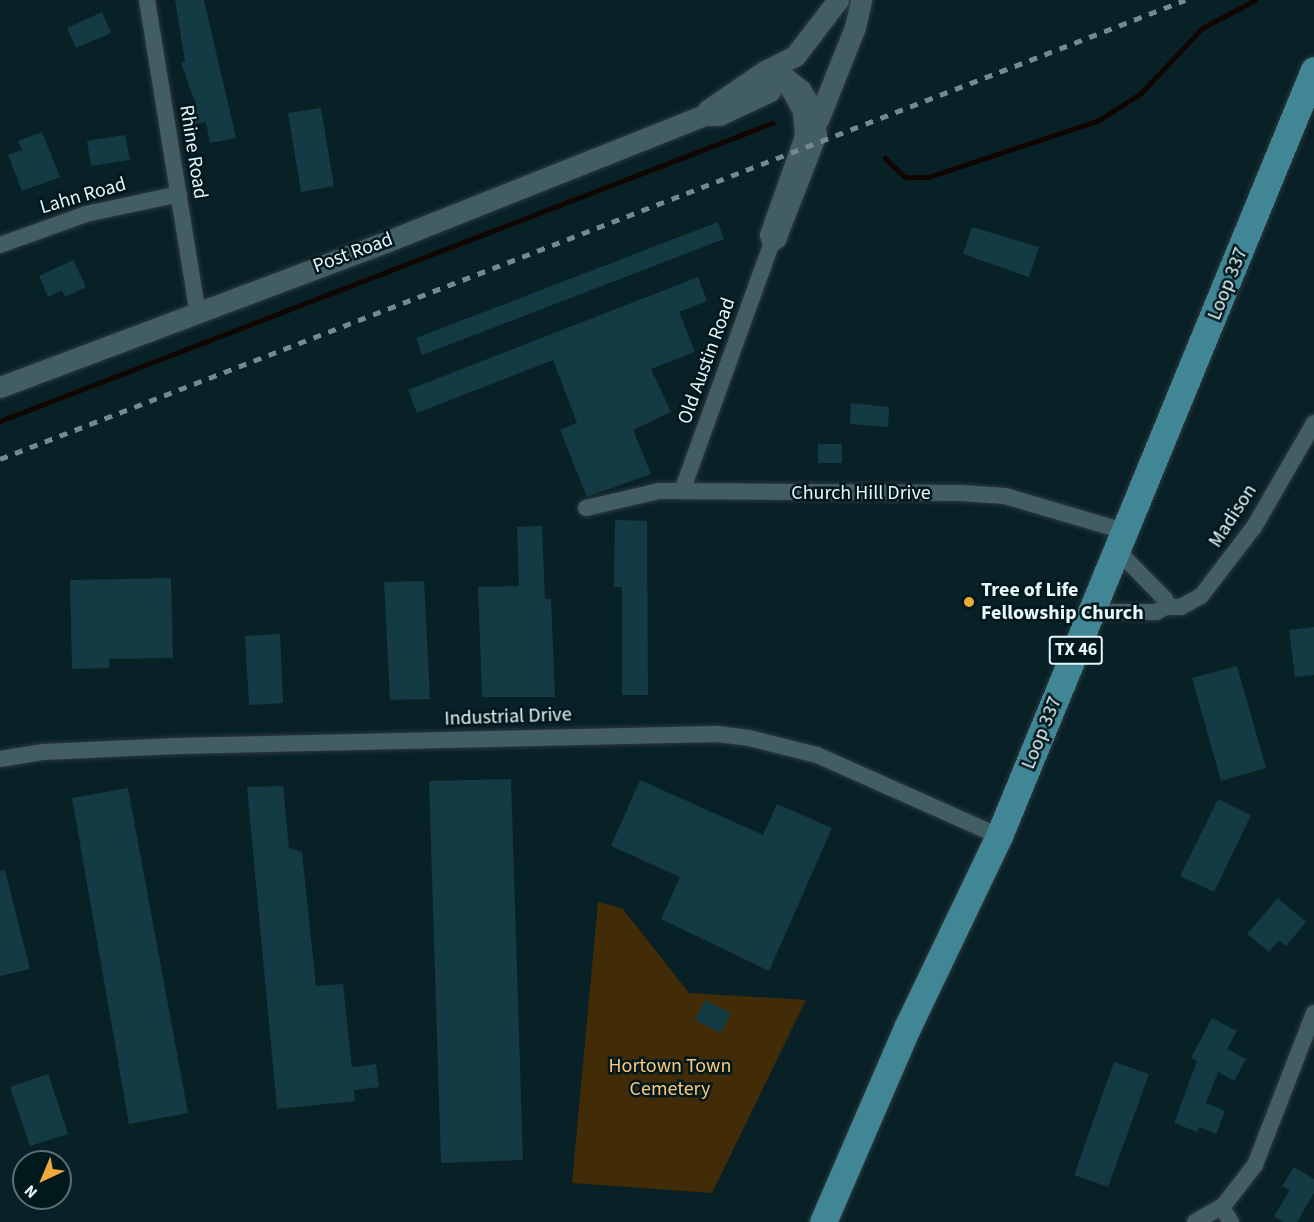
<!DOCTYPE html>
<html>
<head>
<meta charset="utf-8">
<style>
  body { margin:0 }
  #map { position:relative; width:1314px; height:1222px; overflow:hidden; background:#082127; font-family:"Source Sans 3",sans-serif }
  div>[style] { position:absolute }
  .green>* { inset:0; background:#412c07 }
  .stream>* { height:5px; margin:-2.5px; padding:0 2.5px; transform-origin:2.5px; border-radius:2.5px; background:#110500 }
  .building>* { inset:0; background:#143a43 }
  .roads { filter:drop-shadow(0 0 2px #2e393e) drop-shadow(0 0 2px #2e393e) }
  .minor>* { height:16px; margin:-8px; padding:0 8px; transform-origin:8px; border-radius:8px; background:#435d64 }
  .tertiary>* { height:21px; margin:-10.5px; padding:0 10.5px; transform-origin:10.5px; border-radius:10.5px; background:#435d64 }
  .primary>* { height:27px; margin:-13.5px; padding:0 13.5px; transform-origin:13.5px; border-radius:13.5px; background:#408695 }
  .rail>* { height:4.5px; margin-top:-2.25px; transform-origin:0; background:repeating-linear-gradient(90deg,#75898e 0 8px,transparent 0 16px) }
  .dots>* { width:16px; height:16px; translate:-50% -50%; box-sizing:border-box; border:3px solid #01181d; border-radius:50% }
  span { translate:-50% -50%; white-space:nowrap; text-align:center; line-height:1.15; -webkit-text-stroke:5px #01181d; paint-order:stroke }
  .shield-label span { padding:2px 4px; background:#01181d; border:2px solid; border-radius:4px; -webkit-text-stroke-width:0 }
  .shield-label { font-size:18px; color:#e8f6fa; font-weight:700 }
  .street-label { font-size:20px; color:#e8f6fa }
  .poi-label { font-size:20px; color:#e8f6fa; font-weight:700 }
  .left { translate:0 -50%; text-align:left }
  .park-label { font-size:20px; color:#fbc879 }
  .north { position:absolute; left:12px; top:1150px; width:60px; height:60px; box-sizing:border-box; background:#01181d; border:2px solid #5d7175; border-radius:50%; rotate:224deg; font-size:16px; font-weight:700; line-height:24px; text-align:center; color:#e8f6fa }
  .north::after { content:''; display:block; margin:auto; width:21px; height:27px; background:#ebaa39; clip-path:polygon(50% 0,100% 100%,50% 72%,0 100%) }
</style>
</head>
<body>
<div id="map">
  <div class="green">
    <div style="clip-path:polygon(598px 902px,622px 908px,689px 993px,806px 1000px,712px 1193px,572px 1183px)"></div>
  </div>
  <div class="stream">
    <div style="left:885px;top:158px;width:28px;rotate:44deg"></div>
    <div style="left:905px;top:177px;width:23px"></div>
    <div style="left:928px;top:177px;width:180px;rotate:-18.4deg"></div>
    <div style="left:1099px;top:120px;width:50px;rotate:-32.7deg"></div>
    <div style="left:1141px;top:93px;width:89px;rotate:-46.8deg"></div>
    <div style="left:1202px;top:28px;width:60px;rotate:-27.8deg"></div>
    <div style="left:0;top:421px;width:828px;rotate:-21.11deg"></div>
  </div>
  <div class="building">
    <div style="clip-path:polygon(175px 0,204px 0,236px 138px,210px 143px,206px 122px,195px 124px,191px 106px,196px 105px,181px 63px,185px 61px)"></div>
    <div style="clip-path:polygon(102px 12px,111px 33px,76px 48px,67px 28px)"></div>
    <div style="clip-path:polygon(321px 108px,334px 186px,301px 192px,288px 113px)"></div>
    <div style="clip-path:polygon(42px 132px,60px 177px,22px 191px,8px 155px,22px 150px,18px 141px)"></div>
    <div style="clip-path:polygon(125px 135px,130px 160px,91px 166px,87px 141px)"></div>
    <div style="clip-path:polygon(718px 222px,724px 239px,422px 355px,416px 338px)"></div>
    <div style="clip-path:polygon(972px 227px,1039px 247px,1029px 277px,963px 254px)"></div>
    <div style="clip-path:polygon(73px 260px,86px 287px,65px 297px,62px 290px,48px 297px,39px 276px)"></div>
    <div style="clip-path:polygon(698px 277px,707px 301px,679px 312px,695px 352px,651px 369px,671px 412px,633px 430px,651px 474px,587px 497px,560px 430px,577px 423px,553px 360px,417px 413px,408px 390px)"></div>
    <div style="clip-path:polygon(851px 403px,889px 407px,888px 427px,850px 424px)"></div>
    <div style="clip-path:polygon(818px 444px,842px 444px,842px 463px,818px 463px)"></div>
    <div style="clip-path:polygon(615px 520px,647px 521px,648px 695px,622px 695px,622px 587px,614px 587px)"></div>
    <div style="clip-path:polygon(542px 526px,545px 599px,551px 599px,555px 697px,482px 697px,478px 587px,519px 586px,517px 527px)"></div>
    <div style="clip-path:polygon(171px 578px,173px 658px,109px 659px,109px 668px,72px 669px,70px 580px)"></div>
    <div style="clip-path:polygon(424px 581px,430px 699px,390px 700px,384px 582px)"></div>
    <div style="clip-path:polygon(1314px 627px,1314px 675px,1295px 677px,1289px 630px)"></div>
    <div style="clip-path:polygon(280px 634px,283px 703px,249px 705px,245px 636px)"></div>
    <div style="clip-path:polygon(1237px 666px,1266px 768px,1221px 781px,1192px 678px)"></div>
    <div style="clip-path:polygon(511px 779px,523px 1160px,441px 1163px,429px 781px)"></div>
    <div style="clip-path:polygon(640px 780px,763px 835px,777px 804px,832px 828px,769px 971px,661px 919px,680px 877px,611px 846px)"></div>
    <div style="clip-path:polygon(283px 786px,289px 848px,302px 852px,316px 986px,343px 984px,352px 1067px,376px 1064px,379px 1087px,354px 1090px,355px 1101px,277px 1109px,247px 787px)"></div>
    <div style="clip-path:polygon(128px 788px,188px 1113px,129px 1124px,72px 798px)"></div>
    <div style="clip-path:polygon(1218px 799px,1251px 815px,1214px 892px,1180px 876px)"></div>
    <div style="clip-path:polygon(5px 870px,30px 969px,0 976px,0 871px)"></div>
    <div style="clip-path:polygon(1278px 898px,1306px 922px,1286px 946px,1279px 940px,1269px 952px,1247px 934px)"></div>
    <div style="clip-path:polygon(705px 1000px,731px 1013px,721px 1033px,695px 1020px)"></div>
    <div style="clip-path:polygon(1212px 1018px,1237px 1031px,1227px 1049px,1246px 1059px,1234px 1081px,1218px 1072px,1206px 1103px,1225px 1111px,1216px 1134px,1199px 1127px,1197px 1132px,1174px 1123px,1197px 1061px,1191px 1058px)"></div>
    <div style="clip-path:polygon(1114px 1062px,1149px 1074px,1108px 1187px,1074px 1175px)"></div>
    <div style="clip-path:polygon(48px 1074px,68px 1134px,30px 1146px,10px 1087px)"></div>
    <div style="clip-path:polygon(1294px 1167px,1314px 1179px,1314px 1193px,1297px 1222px,1283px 1222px,1274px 1216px,1290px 1190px,1282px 1186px)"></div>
  </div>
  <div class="roads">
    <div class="minor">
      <div style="left:147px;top:0;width:314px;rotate:80.8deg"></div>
      <div style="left:0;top:245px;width:91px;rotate:-19.8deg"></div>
      <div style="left:86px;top:214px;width:95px;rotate:-12.1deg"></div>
      <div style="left:771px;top:245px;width:10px;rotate:-107deg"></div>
      <div style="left:768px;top:235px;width:105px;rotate:-70.5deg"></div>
      <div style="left:803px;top:136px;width:24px;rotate:-95deg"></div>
      <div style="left:801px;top:112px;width:48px;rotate:-118.7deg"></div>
      <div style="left:682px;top:491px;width:262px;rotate:-70.1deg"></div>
      <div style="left:771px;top:245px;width:9px;rotate:-36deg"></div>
      <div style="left:778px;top:240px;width:113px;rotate:-68.7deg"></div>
      <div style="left:819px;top:135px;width:32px;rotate:-103deg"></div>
      <div style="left:812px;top:104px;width:17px;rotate:-121deg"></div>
      <div style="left:803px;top:89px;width:33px;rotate:-141deg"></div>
      <div style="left:586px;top:508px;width:75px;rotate:-13.1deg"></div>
      <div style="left:659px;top:491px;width:301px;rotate:0.4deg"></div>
      <div style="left:960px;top:493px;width:45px;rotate:3.8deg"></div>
      <div style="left:1005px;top:496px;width:124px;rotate:16.4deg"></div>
      <div style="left:1117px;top:550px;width:69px;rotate:45.6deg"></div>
      <div style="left:1165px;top:599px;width:8px;rotate:83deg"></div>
      <div style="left:1091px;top:612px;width:65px"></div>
      <div style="left:1156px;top:612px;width:11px;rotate:-27deg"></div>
      <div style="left:1166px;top:607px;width:15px"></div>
      <div style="left:1181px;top:607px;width:23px;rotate:-29deg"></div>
      <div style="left:1201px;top:596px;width:87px;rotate:-52.5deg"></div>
      <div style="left:1254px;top:527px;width:120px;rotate:-60deg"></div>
      <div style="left:0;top:759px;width:44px;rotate:-9.2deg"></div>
      <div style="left:43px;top:752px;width:134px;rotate:-2.6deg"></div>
      <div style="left:177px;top:746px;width:540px;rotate:-1.27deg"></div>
      <div style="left:717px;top:734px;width:32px;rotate:7deg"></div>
      <div style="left:749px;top:738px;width:70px;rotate:14deg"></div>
      <div style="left:817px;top:755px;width:199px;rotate:24deg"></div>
      <div style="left:1221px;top:1207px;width:18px;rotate:56deg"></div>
      <div style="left:1195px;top:1222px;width:34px;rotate:-30deg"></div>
      <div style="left:1224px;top:1205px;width:51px;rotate:-52.2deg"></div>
      <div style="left:1255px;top:1165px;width:163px;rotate:-68.8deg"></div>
    </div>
    <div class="tertiary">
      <div style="left:708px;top:110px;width:69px;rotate:-34.4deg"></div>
      <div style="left:765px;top:71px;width:34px;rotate:-27deg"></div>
      <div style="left:795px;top:56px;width:71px;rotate:-52.5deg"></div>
      <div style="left:818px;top:120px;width:100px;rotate:-68.3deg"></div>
      <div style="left:855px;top:27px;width:28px;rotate:-77deg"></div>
      <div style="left:0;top:387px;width:415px;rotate:-20.6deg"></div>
      <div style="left:388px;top:241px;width:340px;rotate:-21.7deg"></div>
      <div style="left:704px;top:115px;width:15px"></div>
      <div style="left:719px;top:115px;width:56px;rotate:-25.2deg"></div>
      <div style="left:770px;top:91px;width:24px;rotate:-73deg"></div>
    </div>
    <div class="primary">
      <div style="left:823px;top:1222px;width:211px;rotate:-66.6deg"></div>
      <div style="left:907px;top:1028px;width:213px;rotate:-64.4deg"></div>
      <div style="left:999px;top:836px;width:828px;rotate:-67.65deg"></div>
    </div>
  </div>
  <div class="rail">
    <div style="left:0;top:459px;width:1271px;rotate:-21.17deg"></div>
  </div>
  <div class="dots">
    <div style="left:969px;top:602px;background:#ebaa39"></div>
  </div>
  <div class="shield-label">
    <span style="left:1076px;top:650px">TX 46</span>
  </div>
  <div class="street-label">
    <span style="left:193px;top:152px;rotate:81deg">Rhine Road</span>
    <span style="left:83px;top:196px;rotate:-16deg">Lahn Road</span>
    <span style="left:353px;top:253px;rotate:-20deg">Post Road</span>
    <span style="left:1228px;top:284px;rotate:-68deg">Loop 337</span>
    <span style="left:707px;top:361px;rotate:-70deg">Old Austin Road</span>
    <span style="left:861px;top:493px">Church Hill Drive</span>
    <span style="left:1233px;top:516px;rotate:-57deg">Madison</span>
    <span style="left:508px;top:717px;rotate:-2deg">Industrial Drive</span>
    <span style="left:1042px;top:733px;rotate:-68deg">Loop 337</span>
  </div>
  <div class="poi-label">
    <span class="left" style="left:981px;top:602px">Tree of Life<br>Fellowship Church</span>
  </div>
  <div class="park-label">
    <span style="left:670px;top:1078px">Hortown Town<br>Cemetery</span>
  </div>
  <div class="north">N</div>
</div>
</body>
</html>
